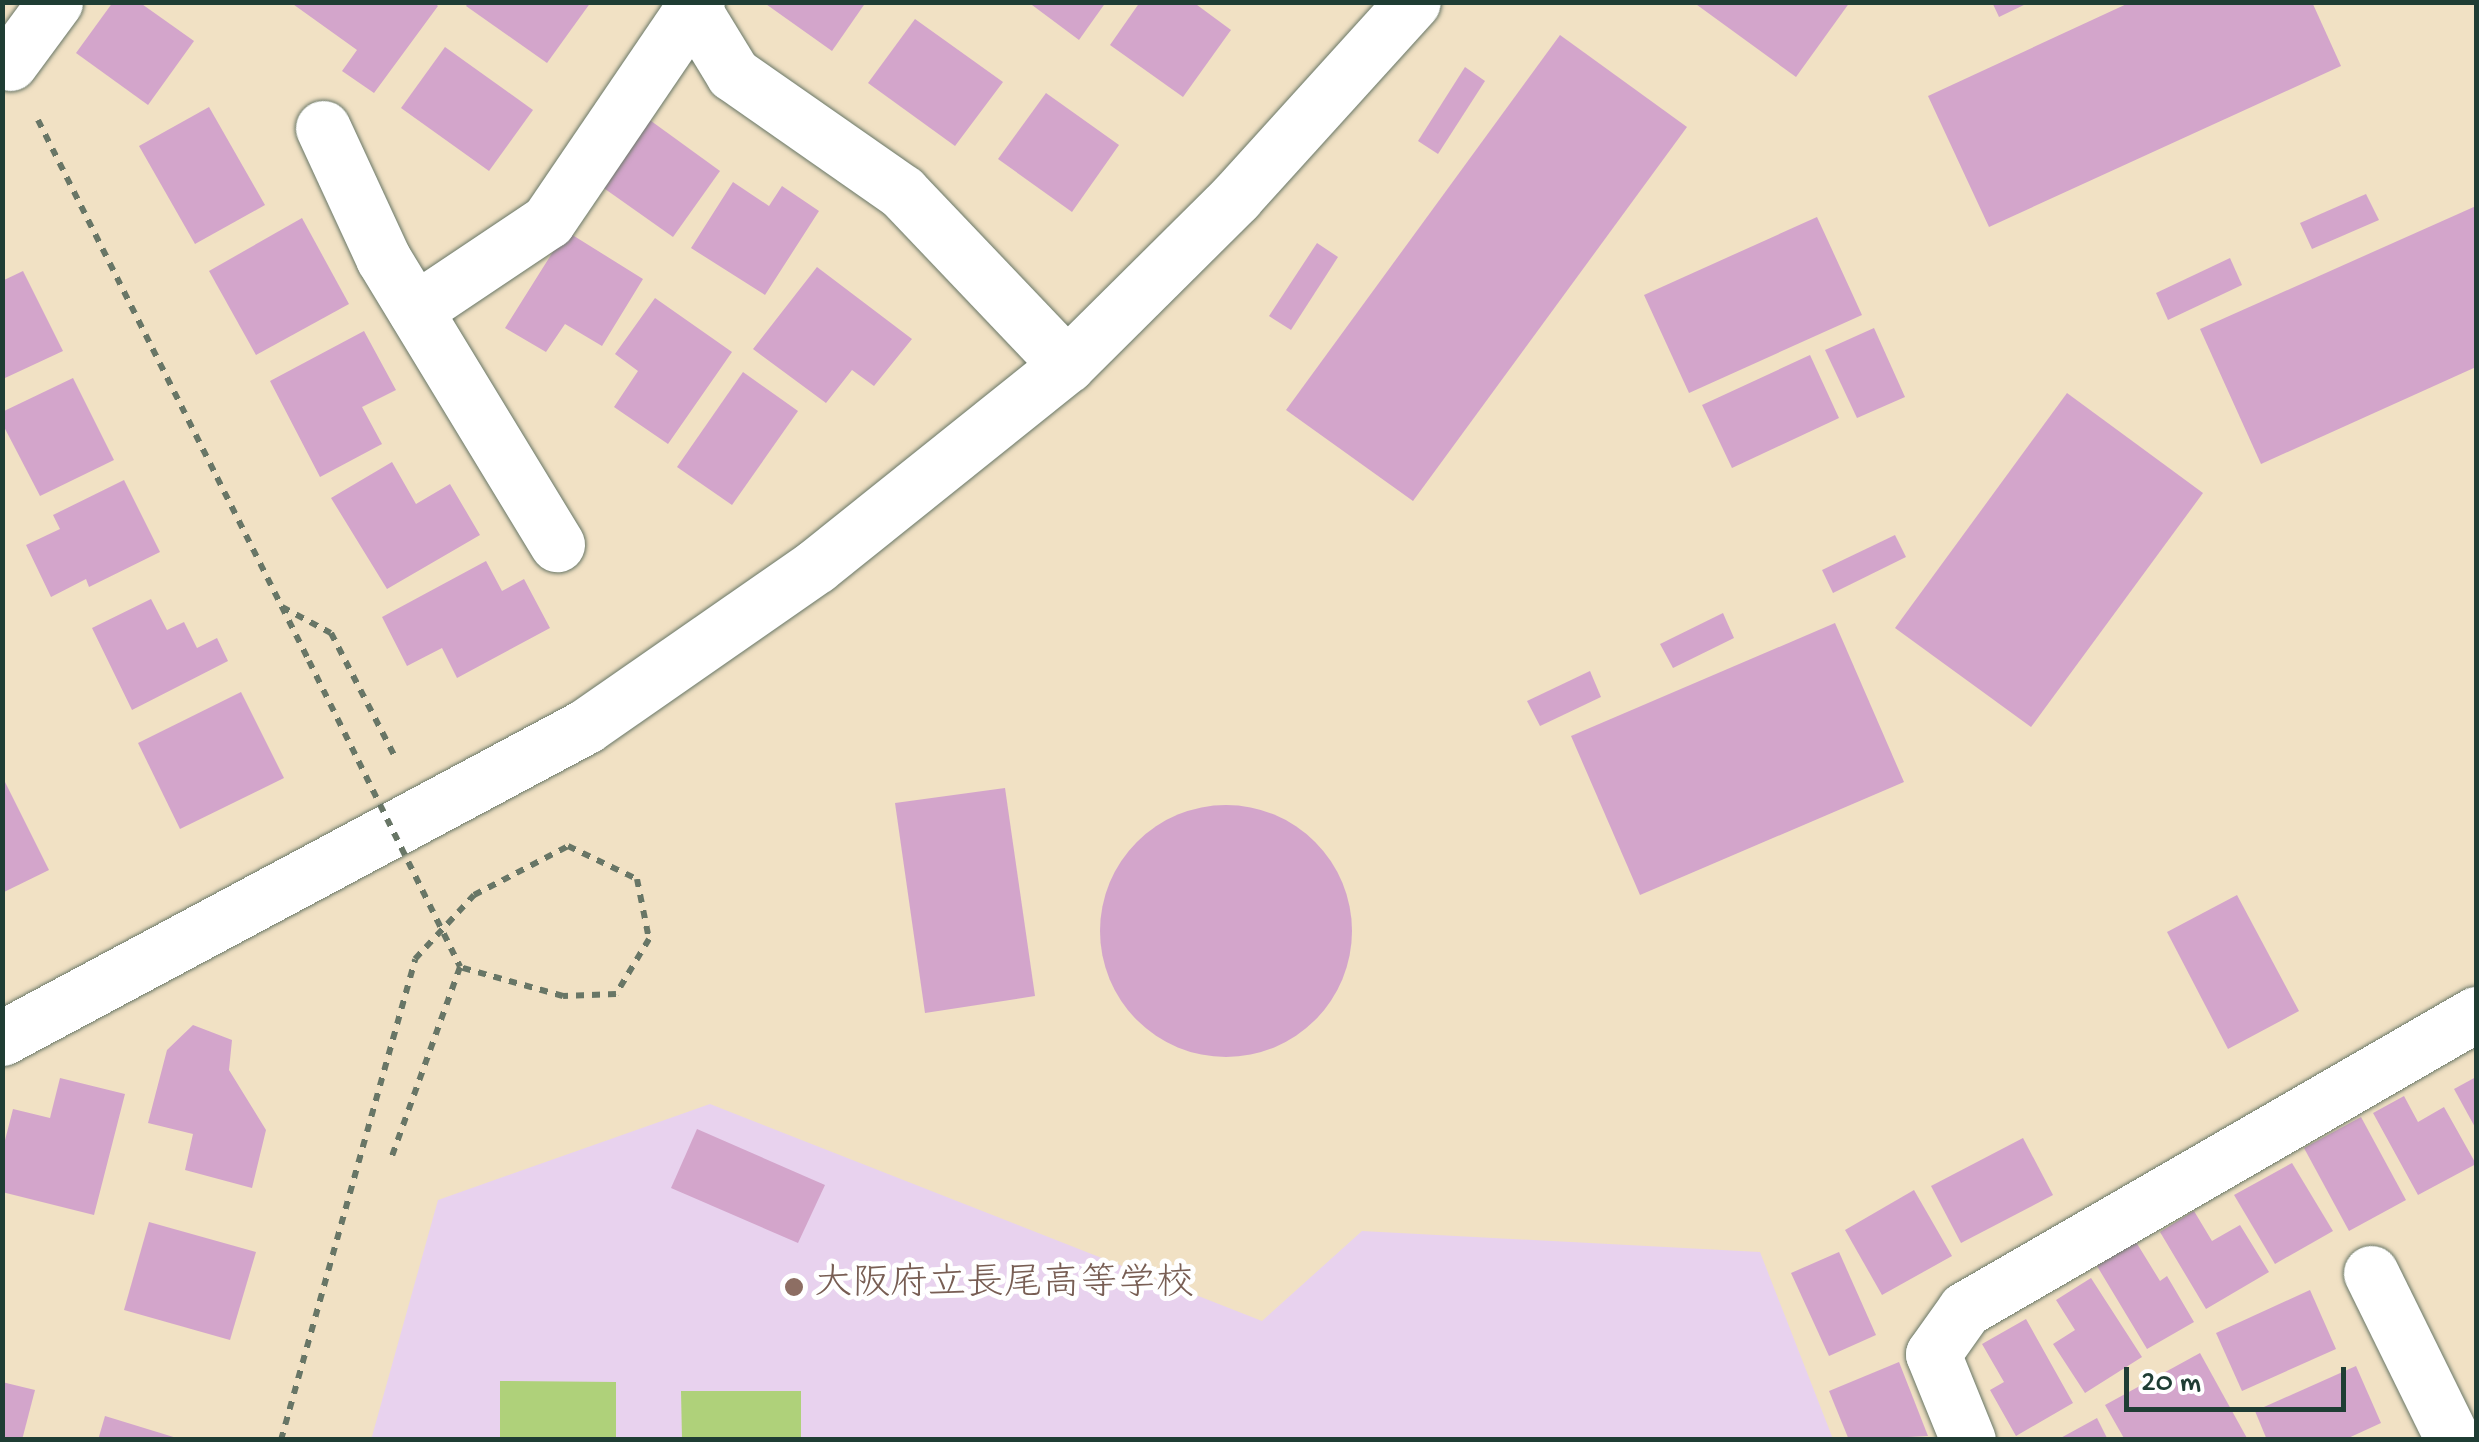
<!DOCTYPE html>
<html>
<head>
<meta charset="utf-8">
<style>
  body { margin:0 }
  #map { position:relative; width:2479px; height:1442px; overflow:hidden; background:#f1e1c4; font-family:"Gochi Hand","Klee One",sans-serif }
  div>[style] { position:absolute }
  .built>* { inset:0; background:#e8d2ee }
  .green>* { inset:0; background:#afd17a }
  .building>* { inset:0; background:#d3a5cb }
  .round { border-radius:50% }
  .path>* { height:6px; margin-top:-3px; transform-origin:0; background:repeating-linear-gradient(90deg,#687666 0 8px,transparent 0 16px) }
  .roads { filter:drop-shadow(0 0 2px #687666) drop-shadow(0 0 2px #687666) }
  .minor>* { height:55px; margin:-27.5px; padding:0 27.5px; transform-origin:27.5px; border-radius:27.5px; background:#fff }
  .path-bridge>* { height:6px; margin-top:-3px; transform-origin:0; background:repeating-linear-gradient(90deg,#687666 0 8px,transparent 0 16px) }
  .dots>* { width:28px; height:28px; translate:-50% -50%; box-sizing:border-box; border:5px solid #fff; border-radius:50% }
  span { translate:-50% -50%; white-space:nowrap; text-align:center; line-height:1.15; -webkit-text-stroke:10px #fff; paint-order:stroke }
  .education-label { font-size:38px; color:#785e54 }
  .left { translate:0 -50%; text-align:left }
  .frame { position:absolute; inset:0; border:5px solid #1f3d34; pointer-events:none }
  .scale { position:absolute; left:2124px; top:1367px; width:222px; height:45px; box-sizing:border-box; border:5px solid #1f3d34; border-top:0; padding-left:12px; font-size:30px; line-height:35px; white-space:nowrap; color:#1f3d34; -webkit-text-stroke:8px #fff; paint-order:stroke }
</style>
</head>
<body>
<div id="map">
  <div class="built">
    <div style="clip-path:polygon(710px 1104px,1262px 1321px,1362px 1231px,1760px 1252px,1833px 1439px,371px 1440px,438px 1200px)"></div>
  </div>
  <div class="green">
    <div style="clip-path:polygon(500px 1381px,616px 1382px,616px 1439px,500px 1439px)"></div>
    <div style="clip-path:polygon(681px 1391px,801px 1391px,801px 1439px,682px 1439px)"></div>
  </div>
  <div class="building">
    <div style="clip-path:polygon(113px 2px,139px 2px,194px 41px,148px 105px,76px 53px)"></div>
    <div style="clip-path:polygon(290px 2px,433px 2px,438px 6px,374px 93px,342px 71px,357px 50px)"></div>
    <div style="clip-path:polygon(469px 2px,591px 2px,547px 63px,466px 6px)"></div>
    <div style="clip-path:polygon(763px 2px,866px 2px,832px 51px)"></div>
    <div style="clip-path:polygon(1028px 2px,1106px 2px,1079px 40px)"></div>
    <div style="clip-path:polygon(1140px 2px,1193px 2px,1231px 30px,1183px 97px,1110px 45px)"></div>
    <div style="clip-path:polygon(1693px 2px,1850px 2px,1796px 77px)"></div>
    <div style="clip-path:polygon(1992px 2px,2030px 2px,1999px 17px)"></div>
    <div style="clip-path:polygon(2131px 2px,2312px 2px,2341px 66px,1989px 227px,1928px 96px)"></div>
    <div style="clip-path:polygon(915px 19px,1003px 82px,955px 146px,868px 83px)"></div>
    <div style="clip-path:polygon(1560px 35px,1687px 127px,1413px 501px,1286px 410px)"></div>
    <div style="clip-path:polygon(445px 47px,533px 110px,489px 171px,401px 108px)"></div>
    <div style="clip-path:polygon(1465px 67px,1485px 81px,1438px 154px,1418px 141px)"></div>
    <div style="clip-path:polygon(1046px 93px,1119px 145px,1072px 212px,998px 159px)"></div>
    <div style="clip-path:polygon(209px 107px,265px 205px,195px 244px,139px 146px)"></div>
    <div style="clip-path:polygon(647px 118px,720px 171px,673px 237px,598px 184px)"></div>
    <div style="clip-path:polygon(733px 182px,769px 206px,782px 186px,819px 211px,765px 295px,691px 248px)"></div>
    <div style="clip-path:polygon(2366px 194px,2379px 220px,2312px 249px,2300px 223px)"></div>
    <div style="clip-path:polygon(2476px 206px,2476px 367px,2261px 464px,2200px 329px)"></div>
    <div style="clip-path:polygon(1817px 217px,1862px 315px,1689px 393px,1644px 295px)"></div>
    <div style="clip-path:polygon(302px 218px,349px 304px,256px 355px,209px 271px)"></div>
    <div style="clip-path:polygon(566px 231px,643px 279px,602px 346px,565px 324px,546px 352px,505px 328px)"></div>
    <div style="clip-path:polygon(1317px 243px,1338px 257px,1291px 330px,1269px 316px)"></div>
    <div style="clip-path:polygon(2230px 258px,2242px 285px,2168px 320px,2156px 293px)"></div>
    <div style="clip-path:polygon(817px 267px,912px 339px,874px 386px,852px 370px,826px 403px,753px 349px)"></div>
    <div style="clip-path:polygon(23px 271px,63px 351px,5px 378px,2px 281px)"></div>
    <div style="clip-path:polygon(655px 298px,732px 352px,668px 444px,614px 407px,638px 371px,615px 354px)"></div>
    <div style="clip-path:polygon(1874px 328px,1905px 397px,1857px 418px,1825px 350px)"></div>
    <div style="clip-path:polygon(364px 331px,396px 390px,362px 407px,382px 444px,320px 477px,270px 381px)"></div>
    <div style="clip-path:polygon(1810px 355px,1839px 418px,1732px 468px,1702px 405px)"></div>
    <div style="clip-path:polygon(743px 372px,798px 411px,732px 505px,677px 467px)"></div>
    <div style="clip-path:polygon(73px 378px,114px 460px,40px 496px,2px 423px,2px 412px)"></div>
    <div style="clip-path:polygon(2067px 393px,2203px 493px,2031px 727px,1895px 628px)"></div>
    <div style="clip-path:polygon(392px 462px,416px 504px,450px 484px,480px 535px,387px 589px,331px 498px)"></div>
    <div style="clip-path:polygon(124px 480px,160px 552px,89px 587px,86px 579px,51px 597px,26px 545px,60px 529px,53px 515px)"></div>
    <div style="clip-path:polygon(1895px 535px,1906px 557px,1833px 593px,1822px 570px)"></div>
    <div style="clip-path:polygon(486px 561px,502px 591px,524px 579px,550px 628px,457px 678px,442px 648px,407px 666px,382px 617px)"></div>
    <div style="clip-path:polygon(151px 599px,167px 630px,184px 622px,197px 648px,217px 638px,228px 661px,132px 710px,92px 628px)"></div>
    <div style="clip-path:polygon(1723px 613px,1734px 638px,1673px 668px,1660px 644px)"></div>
    <div style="clip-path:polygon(1835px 623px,1904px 782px,1640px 895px,1571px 736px)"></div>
    <div style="clip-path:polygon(1590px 671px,1601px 697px,1540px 726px,1527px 701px)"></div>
    <div style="clip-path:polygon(241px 692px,284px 778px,180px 829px,138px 743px)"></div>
    <div style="clip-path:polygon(2px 776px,49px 870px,2px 893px)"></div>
    <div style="clip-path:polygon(1005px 788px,1035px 996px,925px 1013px,895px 803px)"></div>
    <div class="round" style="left:1100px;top:805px;width:252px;height:252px"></div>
    <div style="clip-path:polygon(2237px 895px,2299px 1011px,2228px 1049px,2167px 932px)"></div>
    <div style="clip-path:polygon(193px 1025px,232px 1040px,229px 1070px,266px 1130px,252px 1188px,185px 1170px,193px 1134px,148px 1123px,167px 1050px)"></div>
    <div style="clip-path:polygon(2476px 1077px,2476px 1129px,2454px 1089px)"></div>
    <div style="clip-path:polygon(60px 1078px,125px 1094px,94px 1215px,2px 1192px,2px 1152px,13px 1109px,50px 1118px)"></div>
    <div style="clip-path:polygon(2404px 1096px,2418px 1122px,2444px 1107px,2476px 1164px,2418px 1195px,2373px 1113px)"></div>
    <div style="clip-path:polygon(2361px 1117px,2406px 1200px,2349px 1231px,2304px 1148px)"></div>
    <div style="clip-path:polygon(697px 1129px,825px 1185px,798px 1243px,671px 1188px)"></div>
    <div style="clip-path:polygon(2023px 1138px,2053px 1195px,1961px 1243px,1931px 1186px)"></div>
    <div style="clip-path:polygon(2292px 1163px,2333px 1231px,2275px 1264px,2234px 1195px)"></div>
    <div style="clip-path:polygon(1914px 1190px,1952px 1256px,1882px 1295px,1845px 1230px)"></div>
    <div style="clip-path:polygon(2194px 1211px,2212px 1241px,2240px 1225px,2269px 1272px,2206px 1309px,2160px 1232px)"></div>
    <div style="clip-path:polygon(149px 1222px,256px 1252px,230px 1340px,124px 1310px)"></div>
    <div style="clip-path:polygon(2136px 1242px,2160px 1281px,2167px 1276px,2194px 1322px,2147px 1349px,2097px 1266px)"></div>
    <div style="clip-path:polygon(1839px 1252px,1876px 1335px,1829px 1356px,1791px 1273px)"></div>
    <div style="clip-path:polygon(2091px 1278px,2142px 1357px,2085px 1393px,2053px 1344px,2075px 1330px,2056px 1300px)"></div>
    <div style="clip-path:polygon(2310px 1290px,2336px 1349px,2242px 1391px,2216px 1333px)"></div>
    <div style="clip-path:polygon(2026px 1319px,2073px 1403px,2016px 1436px,1990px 1390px,2004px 1382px,1982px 1344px)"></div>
    <div style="clip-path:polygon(2200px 1353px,2248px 1440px,2125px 1440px,2105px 1405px)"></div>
    <div style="clip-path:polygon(1899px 1362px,1928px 1436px,1849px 1440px,1829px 1391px)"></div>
    <div style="clip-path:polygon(2356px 1366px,2381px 1423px,2344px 1440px,2267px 1440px,2255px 1411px)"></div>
    <div style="clip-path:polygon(2px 1382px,35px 1390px,22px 1440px,2px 1440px)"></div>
    <div style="clip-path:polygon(105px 1416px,180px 1439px,180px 1440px,98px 1440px)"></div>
    <div style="clip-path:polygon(2097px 1418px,2108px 1440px,2057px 1440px)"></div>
  </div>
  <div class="path">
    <div style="left:38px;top:120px;width:605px;rotate:63.39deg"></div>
    <div style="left:282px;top:607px;width:55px;rotate:28deg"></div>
    <div style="left:331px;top:633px;width:137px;rotate:62.7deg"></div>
    <div style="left:281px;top:1440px;width:499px;rotate:-74.4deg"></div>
    <div style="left:415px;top:959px;width:87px;rotate:-47.3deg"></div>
    <div style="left:474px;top:895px;width:106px;rotate:-27.5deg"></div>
    <div style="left:568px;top:846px;width:76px;rotate:25.6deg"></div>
    <div style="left:637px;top:879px;width:61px;rotate:78.7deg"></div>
    <div style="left:649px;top:939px;width:64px;rotate:121deg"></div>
    <div style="left:616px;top:994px;width:53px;rotate:177.8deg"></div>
    <div style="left:563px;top:996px;width:107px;rotate:-164.3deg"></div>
    <div style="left:460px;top:967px;width:204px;rotate:109.8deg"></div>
  </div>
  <div class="roads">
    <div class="minor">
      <div style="left:689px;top:2px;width:84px;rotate:58.6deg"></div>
      <div style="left:733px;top:74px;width:206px;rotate:34.9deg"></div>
      <div style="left:902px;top:192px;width:239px;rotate:46.4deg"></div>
      <div style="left:10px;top:63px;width:76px;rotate:-53.6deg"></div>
      <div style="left:323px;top:128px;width:143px;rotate:65.2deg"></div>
      <div style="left:383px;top:258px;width:335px;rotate:58.7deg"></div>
      <div style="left:415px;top:310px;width:160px;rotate:-33.8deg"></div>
      <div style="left:548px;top:221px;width:265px;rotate:-55.8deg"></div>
      <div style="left:2px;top:1038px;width:662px;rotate:-28.11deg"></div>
      <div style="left:586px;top:726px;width:280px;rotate:-34.8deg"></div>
      <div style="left:816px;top:566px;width:322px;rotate:-38.7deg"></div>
      <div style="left:1067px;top:365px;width:238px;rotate:-44.8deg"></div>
      <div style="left:1236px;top:197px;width:263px;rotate:-47.8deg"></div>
      <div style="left:2371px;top:1273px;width:186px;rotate:63.8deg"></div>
      <div style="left:1968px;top:1440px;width:93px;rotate:-112.1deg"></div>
      <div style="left:1933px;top:1354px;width:55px;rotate:-54.6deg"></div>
      <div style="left:1965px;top:1309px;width:590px;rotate:-30deg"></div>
    </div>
  </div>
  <div class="path-bridge">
    <div style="left:309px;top:661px;width:341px;rotate:63.7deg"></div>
  </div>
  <div class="dots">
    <div style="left:794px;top:1287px;background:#8d6e63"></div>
  </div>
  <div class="education-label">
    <span class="left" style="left:814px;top:1287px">大阪府立長尾高等学校</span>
  </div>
  <div class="frame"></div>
  <div class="scale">20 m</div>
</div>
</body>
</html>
